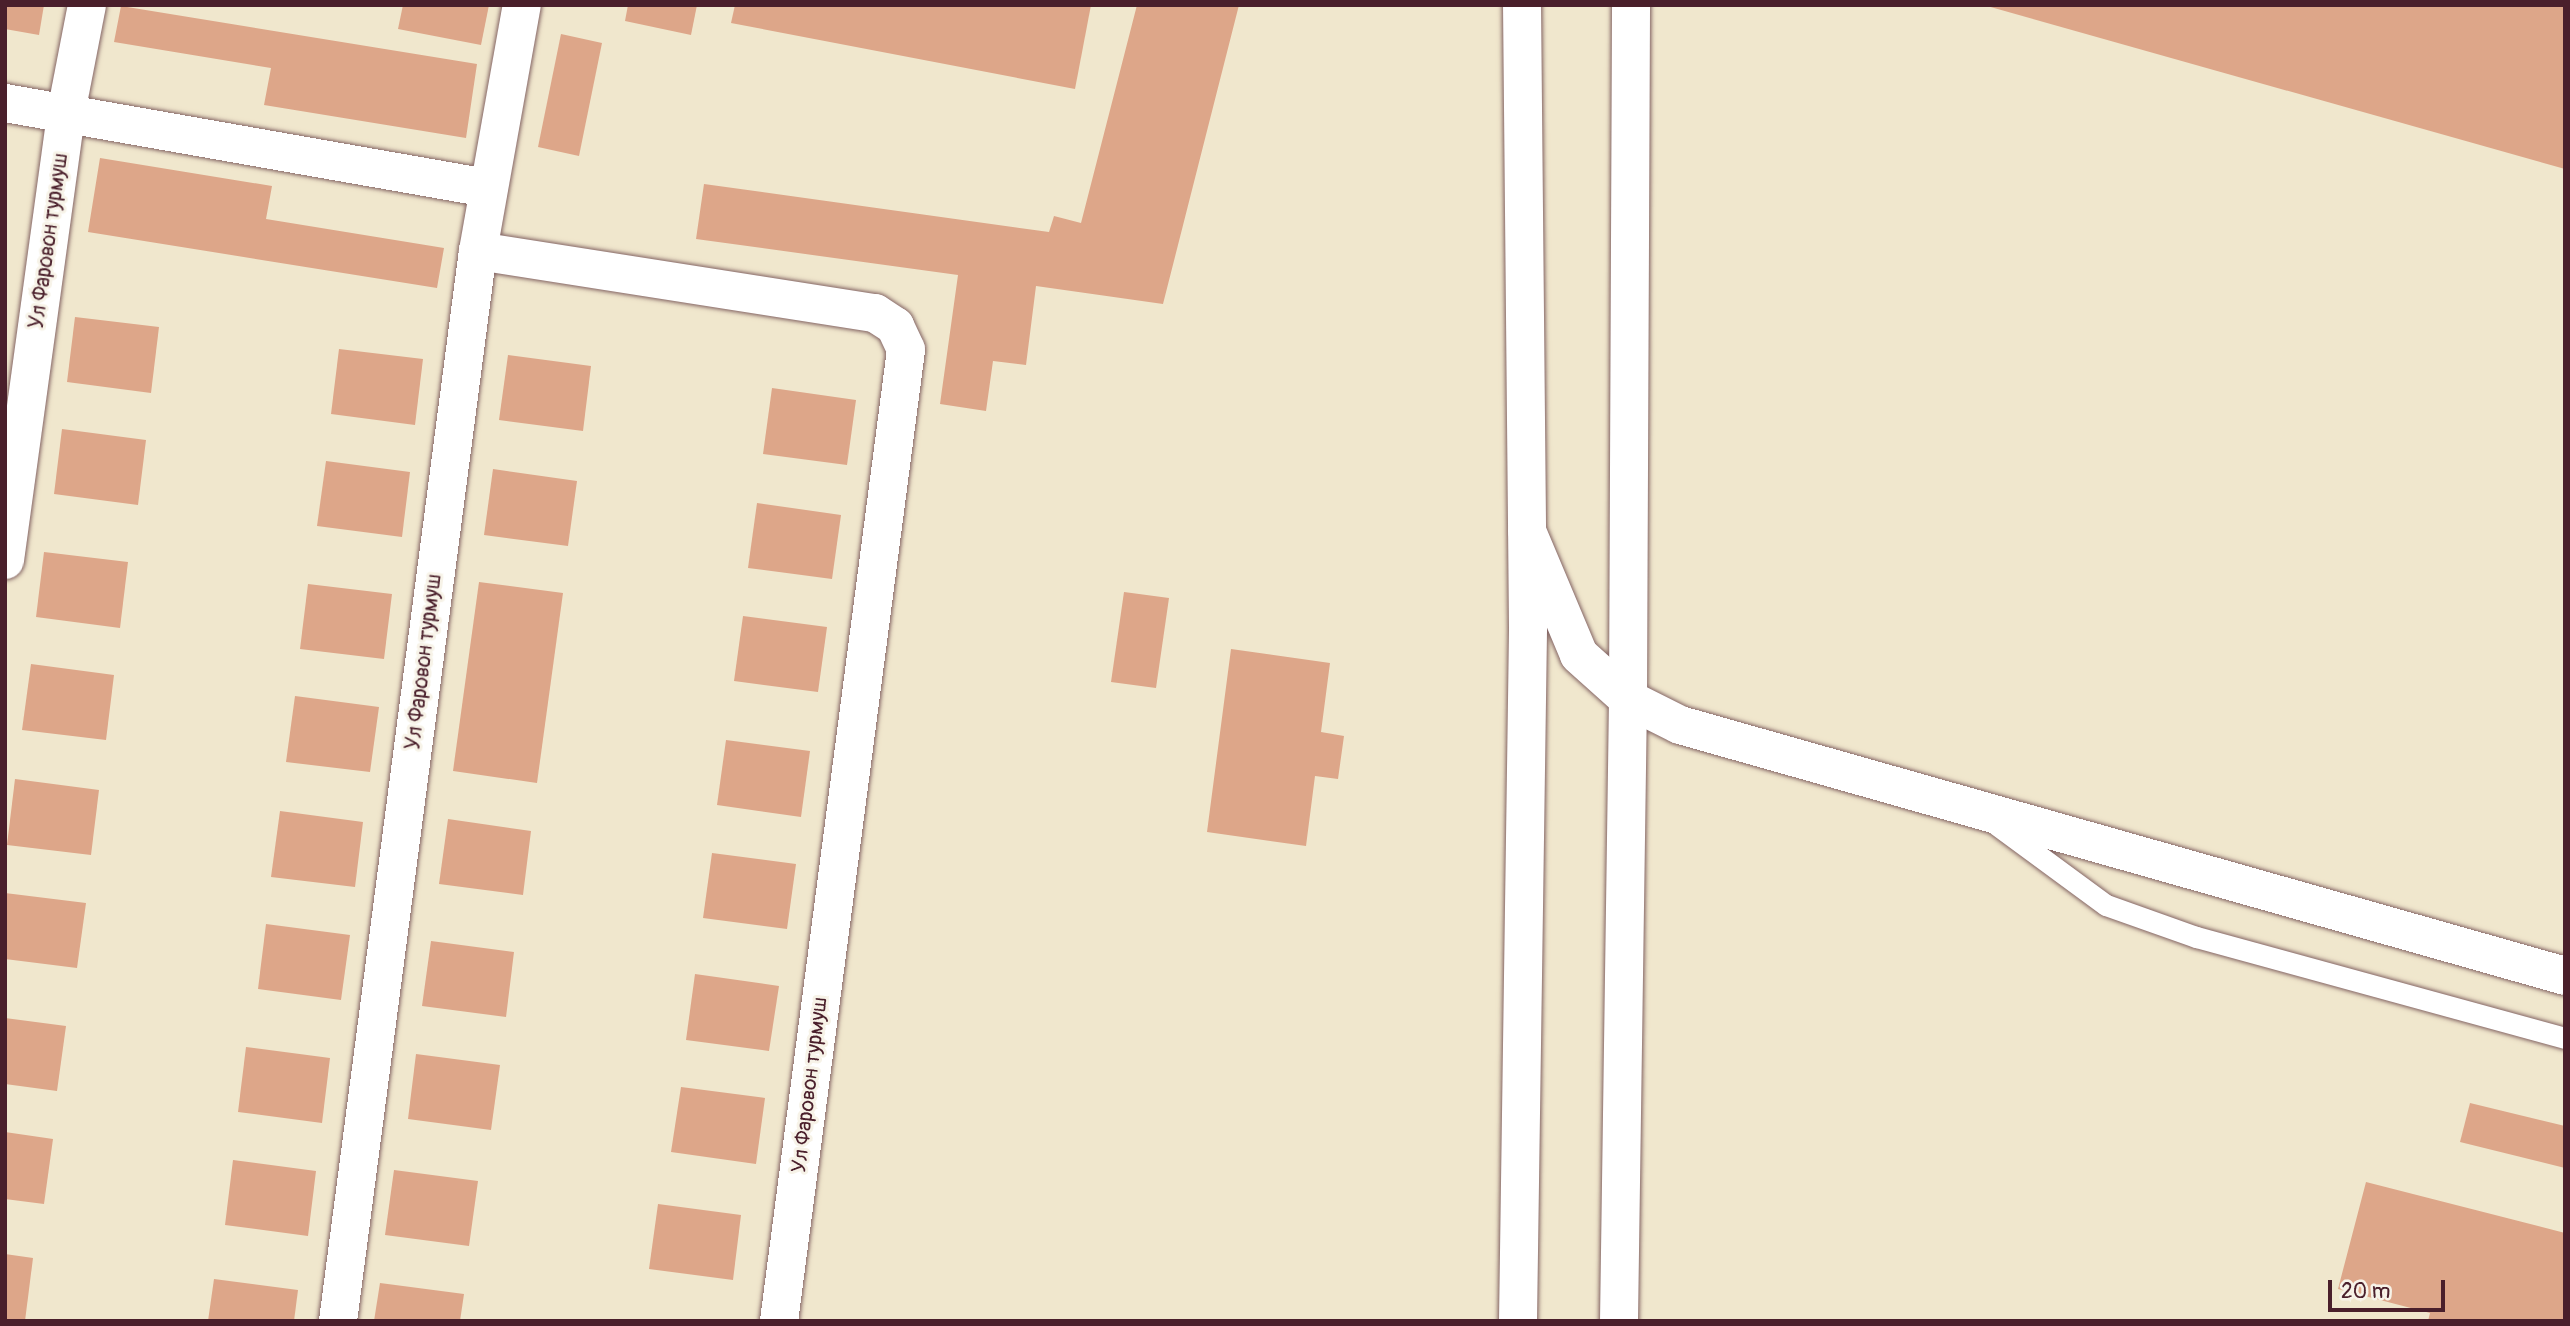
<!DOCTYPE html>
<html>
<head>
<meta charset="utf-8">
<style>
  body { margin:0 }
  #map { position:relative; width:2570px; height:1326px; overflow:hidden; background:#f0e7cd; font-family:Pangolin,sans-serif }
  div>[style] { position:absolute }
  .building>* { inset:0; background:#dda689 }
  .roads { filter:drop-shadow(0 0 2px #846564) drop-shadow(0 0 2px #846564) }
  .service>* { height:21px; margin:-10.5px; padding:0 10.5px; transform-origin:10.5px; border-radius:10.5px; background:#fff }
  .minor>* { height:38px; margin:-19px; padding:0 19px; transform-origin:19px; border-radius:19px; background:#fff }
  .tertiary>* { height:38px; margin:-19px; padding:0 19px; transform-origin:19px; border-radius:19px; background:#fff }
  span { translate:-50% -50%; white-space:nowrap; text-align:center; line-height:1.15; -webkit-text-stroke:6px #f7f3e8; paint-order:stroke }
  .street-label { font-size:21px; color:#4a1f2b }
  .frame { position:absolute; inset:0; border:7px solid #4a1f2b; pointer-events:none }
  .scale { position:absolute; left:2328px; top:1280px; width:117px; height:32px; box-sizing:border-box; border:4px solid #4a1f2b; border-top:0; padding-left:9px; font-size:21px; line-height:24px; white-space:nowrap; color:#4a1f2b; -webkit-text-stroke:5px #f7f3e8; paint-order:stroke }
</style>
</head>
<body>
<div id="map">
  <div class="building">
    <div style="clip-path:polygon(5px 5px,44px 5px,39px 35px,5px 29px)"></div>
    <div style="clip-path:polygon(403px 5px,489px 5px,481px 45px,398px 29px)"></div>
    <div style="clip-path:polygon(628px 5px,697px 5px,691px 35px,625px 21px)"></div>
    <div style="clip-path:polygon(735px 5px,1091px 5px,1075px 89px,731px 23px)"></div>
    <div style="clip-path:polygon(1137px 5px,1239px 5px,1163px 304px,1036px 286px,1026px 365px,993px 361px,986px 411px,940px 404px,958px 275px,696px 239px,704px 184px,1049px 232px,1054px 216px,1081px 223px)"></div>
    <div style="clip-path:polygon(1987px 5px,2565px 5px,2565px 169px,1987px 6px)"></div>
    <div style="clip-path:polygon(121px 6px,477px 64px,466px 138px,264px 105px,271px 68px,114px 42px)"></div>
    <div style="clip-path:polygon(561px 34px,602px 43px,579px 156px,538px 147px)"></div>
    <div style="clip-path:polygon(100px 158px,272px 186px,266px 219px,444px 248px,437px 288px,88px 232px)"></div>
    <div style="clip-path:polygon(75px 317px,159px 327px,151px 393px,67px 382px)"></div>
    <div style="clip-path:polygon(339px 349px,423px 359px,415px 425px,331px 414px)"></div>
    <div style="clip-path:polygon(508px 355px,591px 366px,583px 431px,499px 420px)"></div>
    <div style="clip-path:polygon(772px 388px,856px 400px,847px 465px,763px 454px)"></div>
    <div style="clip-path:polygon(62px 429px,146px 440px,138px 505px,54px 494px)"></div>
    <div style="clip-path:polygon(326px 461px,410px 472px,402px 537px,317px 526px)"></div>
    <div style="clip-path:polygon(493px 469px,577px 481px,568px 546px,484px 535px)"></div>
    <div style="clip-path:polygon(757px 503px,841px 515px,832px 579px,748px 568px)"></div>
    <div style="clip-path:polygon(44px 552px,128px 562px,120px 628px,36px 617px)"></div>
    <div style="clip-path:polygon(479px 582px,563px 593px,537px 783px,453px 771px)"></div>
    <div style="clip-path:polygon(308px 584px,392px 594px,384px 659px,300px 649px)"></div>
    <div style="clip-path:polygon(1124px 592px,1169px 598px,1156px 688px,1111px 682px)"></div>
    <div style="clip-path:polygon(743px 616px,827px 627px,818px 692px,734px 681px)"></div>
    <div style="clip-path:polygon(1231px 649px,1330px 663px,1321px 732px,1344px 736px,1338px 779px,1315px 776px,1306px 846px,1207px 832px)"></div>
    <div style="clip-path:polygon(31px 664px,114px 675px,106px 740px,22px 730px)"></div>
    <div style="clip-path:polygon(295px 696px,379px 707px,370px 772px,286px 762px)"></div>
    <div style="clip-path:polygon(726px 740px,810px 751px,801px 817px,717px 805px)"></div>
    <div style="clip-path:polygon(15px 779px,99px 790px,91px 855px,7px 845px)"></div>
    <div style="clip-path:polygon(280px 811px,363px 822px,355px 887px,271px 877px)"></div>
    <div style="clip-path:polygon(448px 819px,531px 831px,523px 895px,439px 884px)"></div>
    <div style="clip-path:polygon(712px 853px,796px 864px,787px 929px,703px 918px)"></div>
    <div style="clip-path:polygon(5px 893px,86px 903px,77px 968px,5px 959px)"></div>
    <div style="clip-path:polygon(266px 924px,350px 935px,341px 1000px,258px 989px)"></div>
    <div style="clip-path:polygon(431px 941px,514px 952px,506px 1017px,422px 1006px)"></div>
    <div style="clip-path:polygon(695px 974px,779px 986px,769px 1051px,686px 1040px)"></div>
    <div style="clip-path:polygon(5px 1018px,66px 1026px,57px 1091px,5px 1084px)"></div>
    <div style="clip-path:polygon(246px 1047px,330px 1058px,322px 1123px,238px 1112px)"></div>
    <div style="clip-path:polygon(416px 1054px,500px 1065px,491px 1130px,408px 1119px)"></div>
    <div style="clip-path:polygon(681px 1087px,765px 1098px,756px 1164px,671px 1152px)"></div>
    <div style="clip-path:polygon(2470px 1103px,2565px 1126px,2565px 1168px,2460px 1142px)"></div>
    <div style="clip-path:polygon(5px 1132px,53px 1139px,44px 1204px,5px 1199px)"></div>
    <div style="clip-path:polygon(233px 1160px,316px 1171px,308px 1236px,225px 1225px)"></div>
    <div style="clip-path:polygon(394px 1170px,478px 1181px,469px 1246px,385px 1235px)"></div>
    <div style="clip-path:polygon(2366px 1182px,2565px 1233px,2565px 1321px,2428px 1321px,2430px 1313px,2338px 1289px)"></div>
    <div style="clip-path:polygon(658px 1204px,741px 1215px,733px 1280px,649px 1269px)"></div>
    <div style="clip-path:polygon(5px 1254px,33px 1258px,25px 1321px,5px 1320px)"></div>
    <div style="clip-path:polygon(214px 1279px,298px 1290px,294px 1321px,208px 1321px)"></div>
    <div style="clip-path:polygon(380px 1283px,464px 1294px,460px 1321px,374px 1321px)"></div>
  </div>
  <div class="roads">
    <div class="service">
      <div style="left:1997px;top:825px;width:135px;rotate:36.3deg"></div>
      <div style="left:2106px;top:905px;width:96px;rotate:19.6deg"></div>
      <div style="left:2196px;top:937px;width:383px;rotate:15.3deg"></div>
    </div>
    <div class="minor">
      <div style="left:5px;top:103px;width:489px;rotate:10deg"></div>
      <div style="left:478px;top:251px;width:402px;rotate:8.9deg"></div>
      <div style="left:875px;top:313px;width:24px;rotate:33deg"></div>
      <div style="left:895px;top:326px;width:26px;rotate:65deg"></div>
      <div style="left:906px;top:350px;width:979px;rotate:97.45deg"></div>
      <div style="left:1527px;top:531px;width:134px;rotate:67.2deg"></div>
      <div style="left:1579px;top:655px;width:66px;rotate:41.9deg"></div>
      <div style="left:1628px;top:699px;width:58px;rotate:26.6deg"></div>
      <div style="left:1680px;top:725px;width:920px;rotate:15.83deg"></div>
      <div style="left:5px;top:560px;width:451px;rotate:-82.2deg"></div>
      <div style="left:66px;top:113px;width:110px;rotate:-79deg"></div>
      <div style="left:338px;top:1321px;width:1079px;rotate:-82.55deg"></div>
      <div style="left:478px;top:251px;width:250px;rotate:-79.9deg"></div>
    </div>
    <div class="tertiary">
      <div style="left:1518px;top:1321px;width:693px;rotate:-89.17deg"></div>
      <div style="left:1528px;top:628px;width:623px;rotate:-90.55deg"></div>
      <div style="left:1619px;top:1321px;width:622px;rotate:-89.17deg"></div>
      <div style="left:1628px;top:699px;width:694px;rotate:-89.75deg"></div>
    </div>
  </div>
  <div class="street-label">
    <span style="left:49px;top:241px;rotate:-82deg">Ул Фаровон турмуш</span>
    <span style="left:424px;top:662px;rotate:-83deg">Ул Фаровон турмуш</span>
    <span style="left:810px;top:1085px;rotate:-83deg">Ул Фаровон турмуш</span>
  </div>
  <div class="frame"></div>
  <div class="scale">20 m</div>
</div>
</body>
</html>
